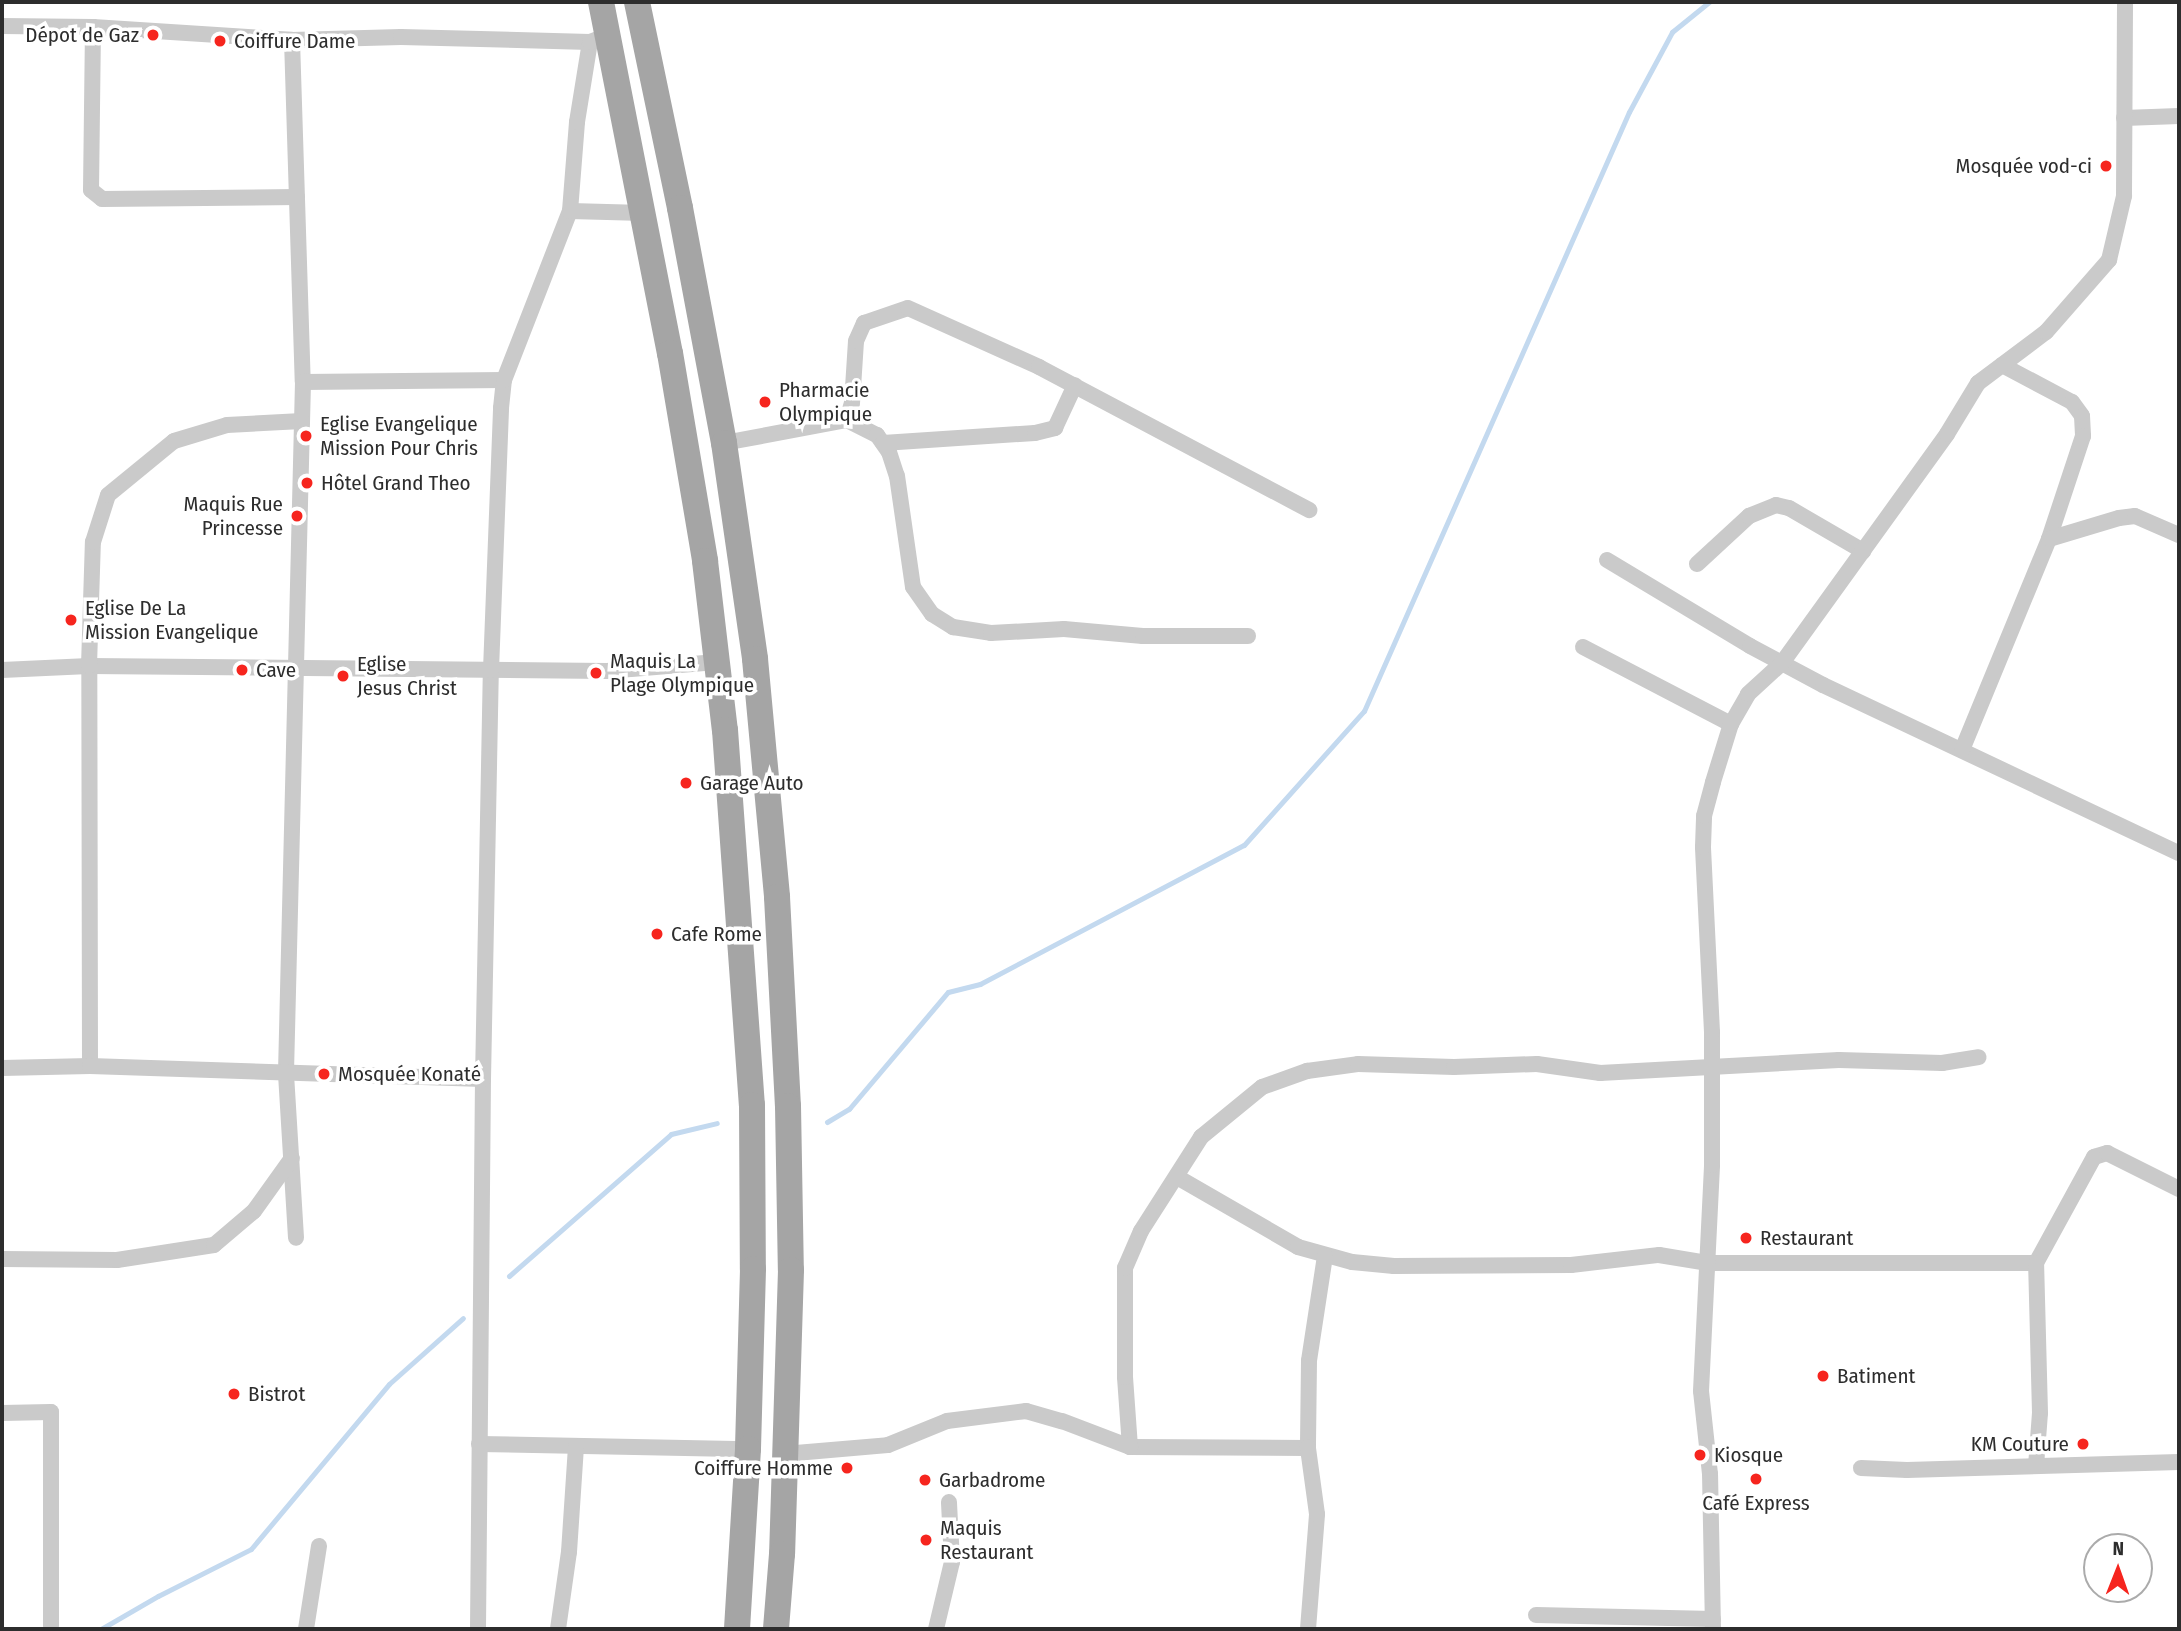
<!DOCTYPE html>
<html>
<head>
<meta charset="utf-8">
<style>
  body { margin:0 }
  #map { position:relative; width:2181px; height:1631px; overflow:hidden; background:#fff; font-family:"Fira Sans Condensed",sans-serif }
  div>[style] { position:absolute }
  .stream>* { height:5px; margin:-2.5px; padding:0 2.5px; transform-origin:2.5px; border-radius:2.5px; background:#c3d9ef }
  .street>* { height:16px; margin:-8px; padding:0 8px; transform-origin:8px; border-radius:8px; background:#cacaca }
  .primary>* { height:26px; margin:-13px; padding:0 13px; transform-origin:13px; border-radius:13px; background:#a5a5a5 }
  .dots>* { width:19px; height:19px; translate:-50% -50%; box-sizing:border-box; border:4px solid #fff; border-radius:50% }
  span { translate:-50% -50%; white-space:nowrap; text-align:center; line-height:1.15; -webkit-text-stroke:7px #fff; paint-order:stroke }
  .poi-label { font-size:21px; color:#2d2d2d }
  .right { translate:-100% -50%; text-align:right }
  .left { translate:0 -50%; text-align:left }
  .frame { position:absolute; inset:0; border:4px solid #2d2d2d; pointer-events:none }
  .north { position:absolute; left:2083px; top:1533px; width:70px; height:70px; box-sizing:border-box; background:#fff; border:2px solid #ababab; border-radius:50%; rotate:1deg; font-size:19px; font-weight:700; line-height:28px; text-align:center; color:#2d2d2d }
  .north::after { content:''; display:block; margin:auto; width:24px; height:32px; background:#f6251e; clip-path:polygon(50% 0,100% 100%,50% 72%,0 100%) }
</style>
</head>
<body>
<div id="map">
  <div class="stream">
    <div style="left:827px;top:1122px;width:26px;rotate:-31deg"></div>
    <div style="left:849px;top:1109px;width:153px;rotate:-49.8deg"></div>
    <div style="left:948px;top:992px;width:33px;rotate:-14deg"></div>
    <div style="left:980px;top:984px;width:298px;rotate:-27.8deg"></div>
    <div style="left:1244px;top:845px;width:180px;rotate:-48.2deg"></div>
    <div style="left:1364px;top:711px;width:655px;rotate:-66.14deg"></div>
    <div style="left:1629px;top:112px;width:91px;rotate:-61.7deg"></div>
    <div style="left:1672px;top:32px;width:48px;rotate:-39deg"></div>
    <div style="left:509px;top:1276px;width:215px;rotate:-41.2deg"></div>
    <div style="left:671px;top:1134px;width:47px;rotate:-13.4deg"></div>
    <div style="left:101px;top:1629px;width:66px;rotate:-30.1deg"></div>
    <div style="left:158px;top:1596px;width:104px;rotate:-26.8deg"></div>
    <div style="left:251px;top:1549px;width:215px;rotate:-50.1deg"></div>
    <div style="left:389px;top:1384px;width:99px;rotate:-41.7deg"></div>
  </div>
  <div class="street">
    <div style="left:2px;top:26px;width:91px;rotate:0.6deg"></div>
    <div style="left:93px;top:27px;width:199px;rotate:3.7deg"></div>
    <div style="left:292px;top:40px;width:109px;rotate:-1.6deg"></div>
    <div style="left:401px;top:37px;width:189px;rotate:1.5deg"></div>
    <div style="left:93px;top:27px;width:163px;rotate:90.7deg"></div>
    <div style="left:91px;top:190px;width:14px;rotate:39deg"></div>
    <div style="left:102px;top:199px;width:195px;rotate:-0.6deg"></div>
    <div style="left:292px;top:40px;width:342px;rotate:88.2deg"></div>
    <div style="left:303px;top:382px;width:692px;rotate:91.41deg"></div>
    <div style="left:286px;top:1074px;width:164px;rotate:86.5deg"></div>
    <div style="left:2124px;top:118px;width:55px;rotate:-2.1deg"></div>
    <div style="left:570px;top:211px;width:74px;rotate:1.5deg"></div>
    <div style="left:2002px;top:365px;width:79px;rotate:27.9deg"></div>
    <div style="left:2072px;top:402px;width:17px;rotate:54deg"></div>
    <div style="left:2082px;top:416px;width:20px;rotate:87deg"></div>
    <div style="left:2083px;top:436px;width:108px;rotate:108.3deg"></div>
    <div style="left:303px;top:382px;width:201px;rotate:-0.6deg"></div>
    <div style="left:847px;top:420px;width:34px;rotate:27deg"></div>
    <div style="left:877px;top:435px;width:21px;rotate:55deg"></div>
    <div style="left:889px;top:452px;width:25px;rotate:72deg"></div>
    <div style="left:897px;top:476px;width:112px;rotate:81.8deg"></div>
    <div style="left:913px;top:587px;width:33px;rotate:55deg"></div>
    <div style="left:932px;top:614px;width:25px;rotate:32deg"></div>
    <div style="left:953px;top:627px;width:38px;rotate:9deg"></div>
    <div style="left:991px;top:633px;width:73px;rotate:-3.1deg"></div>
    <div style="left:1064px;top:629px;width:79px;rotate:5.1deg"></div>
    <div style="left:1143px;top:636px;width:105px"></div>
    <div style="left:724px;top:443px;width:125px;rotate:-10.6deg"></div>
    <div style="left:847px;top:420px;width:18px;rotate:-74deg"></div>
    <div style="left:852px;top:403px;width:62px;rotate:-86.3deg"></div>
    <div style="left:856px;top:341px;width:20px;rotate:-66deg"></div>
    <div style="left:864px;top:323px;width:46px;rotate:-18.8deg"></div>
    <div style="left:908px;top:308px;width:144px;rotate:24.2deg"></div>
    <div style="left:1039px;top:367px;width:306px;rotate:27.9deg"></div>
    <div style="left:883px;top:443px;width:152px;rotate:-3.8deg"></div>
    <div style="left:1035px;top:433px;width:21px;rotate:-14deg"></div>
    <div style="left:1055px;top:428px;width:47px;rotate:-65.1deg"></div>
    <div style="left:1607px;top:560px;width:167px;rotate:31deg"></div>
    <div style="left:1750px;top:646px;width:83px;rotate:28.1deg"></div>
    <div style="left:1823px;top:685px;width:394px;rotate:25.3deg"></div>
    <div style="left:1697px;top:564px;width:71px;rotate:-42.7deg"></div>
    <div style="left:1749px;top:516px;width:29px;rotate:-22deg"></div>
    <div style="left:1776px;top:505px;width:13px;rotate:13deg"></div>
    <div style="left:1789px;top:508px;width:86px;rotate:30.2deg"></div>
    <div style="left:1583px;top:647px;width:167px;rotate:27.5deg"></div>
    <div style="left:2px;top:670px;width:87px;rotate:-2.6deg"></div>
    <div style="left:89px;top:666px;width:518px;rotate:0.55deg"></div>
    <div style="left:607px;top:671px;width:110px;rotate:-4.7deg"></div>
    <div style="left:1962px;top:750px;width:228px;rotate:-67.6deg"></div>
    <div style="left:2049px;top:539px;width:73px;rotate:-16.7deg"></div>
    <div style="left:2119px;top:518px;width:16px;rotate:-7deg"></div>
    <div style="left:2135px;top:516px;width:48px;rotate:23.4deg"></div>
    <div style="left:90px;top:1066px;width:400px;rotate:-90.1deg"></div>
    <div style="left:89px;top:666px;width:124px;rotate:-88.2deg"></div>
    <div style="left:93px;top:542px;width:49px;rotate:-72.3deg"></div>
    <div style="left:108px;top:495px;width:85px;rotate:-39.3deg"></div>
    <div style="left:174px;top:441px;width:55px;rotate:-16.8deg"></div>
    <div style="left:227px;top:425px;width:75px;rotate:-3.1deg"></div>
    <div style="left:2px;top:1068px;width:88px;rotate:-1.3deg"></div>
    <div style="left:90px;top:1066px;width:393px;rotate:1.9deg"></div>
    <div style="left:1177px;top:1177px;width:140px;rotate:30deg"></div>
    <div style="left:1298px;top:1247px;width:56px;rotate:15.5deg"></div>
    <div style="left:1352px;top:1262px;width:42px;rotate:5.4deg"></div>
    <div style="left:1394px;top:1266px;width:177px;rotate:-0.3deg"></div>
    <div style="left:1571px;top:1265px;width:89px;rotate:-6.5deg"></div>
    <div style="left:1659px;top:1255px;width:50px;rotate:9.3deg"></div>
    <div style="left:1708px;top:1263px;width:328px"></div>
    <div style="left:2036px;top:1263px;width:121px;rotate:-61.3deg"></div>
    <div style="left:2094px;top:1157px;width:14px;rotate:-17deg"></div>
    <div style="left:2107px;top:1153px;width:80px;rotate:26.6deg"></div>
    <div style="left:1325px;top:1256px;width:106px;rotate:98.7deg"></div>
    <div style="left:1309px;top:1361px;width:87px;rotate:90.7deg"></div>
    <div style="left:1308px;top:1448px;width:178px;rotate:-179.7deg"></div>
    <div style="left:1130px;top:1447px;width:70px;rotate:-94.1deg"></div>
    <div style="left:1125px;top:1377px;width:109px;rotate:-90deg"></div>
    <div style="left:1125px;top:1268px;width:40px;rotate:-66.6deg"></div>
    <div style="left:1141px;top:1231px;width:112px;rotate:-57.4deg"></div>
    <div style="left:1201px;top:1137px;width:79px;rotate:-39.3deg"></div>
    <div style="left:1262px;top:1087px;width:48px;rotate:-19.6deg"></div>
    <div style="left:1307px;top:1071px;width:51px;rotate:-7.8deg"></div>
    <div style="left:1358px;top:1064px;width:96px;rotate:1.8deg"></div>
    <div style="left:1454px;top:1067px;width:83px;rotate:-2.1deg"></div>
    <div style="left:1537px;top:1064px;width:64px;rotate:8.1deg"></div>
    <div style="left:1600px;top:1073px;width:239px;rotate:-3.1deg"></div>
    <div style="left:1839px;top:1060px;width:103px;rotate:1.7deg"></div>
    <div style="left:1942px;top:1063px;width:37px;rotate:-9deg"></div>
    <div style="left:2px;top:1259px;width:115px;rotate:0.5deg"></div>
    <div style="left:117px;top:1260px;width:98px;rotate:-8.8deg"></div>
    <div style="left:214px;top:1245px;width:52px;rotate:-40.4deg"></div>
    <div style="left:254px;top:1211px;width:65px;rotate:-54.4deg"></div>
    <div style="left:2px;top:1413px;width:49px;rotate:-1.2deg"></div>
    <div style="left:51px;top:1412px;width:214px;rotate:90deg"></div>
    <div style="left:479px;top:1444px;width:269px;rotate:1.1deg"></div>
    <div style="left:784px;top:1454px;width:104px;rotate:-4.9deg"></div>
    <div style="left:888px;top:1445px;width:64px;rotate:-22.1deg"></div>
    <div style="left:947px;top:1421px;width:80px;rotate:-7.2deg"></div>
    <div style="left:1026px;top:1411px;width:37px;rotate:16deg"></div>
    <div style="left:1062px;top:1421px;width:73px;rotate:20.9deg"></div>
    <div style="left:2036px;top:1466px;width:53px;rotate:-85.7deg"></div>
    <div style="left:2040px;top:1413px;width:150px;rotate:-91.5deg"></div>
    <div style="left:1861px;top:1468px;width:46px;rotate:2.5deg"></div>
    <div style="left:1907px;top:1470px;width:272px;rotate:-1.7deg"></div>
    <div style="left:1536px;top:1615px;width:177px;rotate:1.3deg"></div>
    <div style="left:306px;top:1629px;width:84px;rotate:-81.1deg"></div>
    <div style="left:478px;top:1629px;width:550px;rotate:-89.48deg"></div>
    <div style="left:483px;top:1079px;width:409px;rotate:-88.9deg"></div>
    <div style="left:491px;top:670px;width:262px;rotate:-87.8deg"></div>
    <div style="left:501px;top:408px;width:28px;rotate:-84deg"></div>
    <div style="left:504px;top:380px;width:181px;rotate:-68.7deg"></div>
    <div style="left:570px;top:211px;width:89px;rotate:-85.5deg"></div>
    <div style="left:577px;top:122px;width:81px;rotate:-80.8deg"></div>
    <div style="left:590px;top:42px;width:19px;rotate:-21deg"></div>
    <div style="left:558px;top:1629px;width:78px;rotate:-81.9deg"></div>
    <div style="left:569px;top:1552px;width:106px;rotate:-86.2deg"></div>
    <div style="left:936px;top:1629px;width:69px;rotate:-76.6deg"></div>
    <div style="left:952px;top:1562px;width:60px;rotate:-92.9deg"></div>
    <div style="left:1308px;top:1629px;width:115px;rotate:-85.5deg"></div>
    <div style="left:1317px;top:1514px;width:67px;rotate:-97.8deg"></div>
    <div style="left:1713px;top:1629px;width:155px;rotate:-91.1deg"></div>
    <div style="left:1710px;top:1474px;width:83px;rotate:-96.2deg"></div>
    <div style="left:1701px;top:1391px;width:226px;rotate:-87.2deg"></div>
    <div style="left:1712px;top:1165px;width:133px;rotate:-90deg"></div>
    <div style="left:1712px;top:1032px;width:185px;rotate:-92.8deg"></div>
    <div style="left:1703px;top:847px;width:31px;rotate:-88deg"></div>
    <div style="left:1704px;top:816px;width:35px;rotate:-75deg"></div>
    <div style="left:1713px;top:782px;width:61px;rotate:-72.8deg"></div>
    <div style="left:1731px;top:724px;width:34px;rotate:-60deg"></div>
    <div style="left:1748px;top:694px;width:46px;rotate:-42.4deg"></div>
    <div style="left:1782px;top:663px;width:282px;rotate:-54.2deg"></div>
    <div style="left:1947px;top:434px;width:60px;rotate:-58.7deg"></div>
    <div style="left:1978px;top:383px;width:85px;rotate:-36.9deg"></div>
    <div style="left:2046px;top:332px;width:96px;rotate:-48.8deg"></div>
    <div style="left:2109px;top:260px;width:66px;rotate:-76.8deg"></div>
    <div style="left:2124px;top:196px;width:194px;rotate:-89.7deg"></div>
  </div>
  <div class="primary">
    <div style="left:601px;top:2px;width:358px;rotate:78.9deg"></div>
    <div style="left:670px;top:353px;width:211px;rotate:80.4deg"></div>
    <div style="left:705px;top:561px;width:170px;rotate:83.3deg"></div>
    <div style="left:725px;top:730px;width:376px;rotate:85.9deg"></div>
    <div style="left:752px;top:1105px;width:164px;rotate:89.7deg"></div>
    <div style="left:753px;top:1269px;width:180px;rotate:91.6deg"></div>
    <div style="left:748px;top:1449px;width:180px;rotate:93.5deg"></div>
    <div style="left:637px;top:2px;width:210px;rotate:78.2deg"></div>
    <div style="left:680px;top:208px;width:239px;rotate:79.4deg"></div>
    <div style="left:724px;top:443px;width:218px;rotate:81.8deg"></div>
    <div style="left:755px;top:659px;width:239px;rotate:84.7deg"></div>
    <div style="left:777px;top:897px;width:209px;rotate:87deg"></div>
    <div style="left:788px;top:1106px;width:164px;rotate:89deg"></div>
    <div style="left:791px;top:1270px;width:284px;rotate:91.8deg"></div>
    <div style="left:782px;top:1554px;width:75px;rotate:94.6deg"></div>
  </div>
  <div class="dots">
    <div style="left:153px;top:35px;background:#f6251e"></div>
    <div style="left:220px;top:41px;background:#f6251e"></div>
    <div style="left:2106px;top:166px;background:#f6251e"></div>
    <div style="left:765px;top:402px;background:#f6251e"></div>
    <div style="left:306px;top:436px;background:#f6251e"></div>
    <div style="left:307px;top:483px;background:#f6251e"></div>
    <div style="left:297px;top:516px;background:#f6251e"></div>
    <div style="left:71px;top:620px;background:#f6251e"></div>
    <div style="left:242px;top:670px;background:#f6251e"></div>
    <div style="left:596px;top:673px;background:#f6251e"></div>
    <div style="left:343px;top:676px;background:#f6251e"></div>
    <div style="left:686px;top:783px;background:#f6251e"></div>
    <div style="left:657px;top:934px;background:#f6251e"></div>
    <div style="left:324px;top:1074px;background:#f6251e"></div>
    <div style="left:1746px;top:1238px;background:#f6251e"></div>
    <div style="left:1823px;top:1376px;background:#f6251e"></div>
    <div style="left:234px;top:1394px;background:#f6251e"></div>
    <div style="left:2083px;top:1444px;background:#f6251e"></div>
    <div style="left:1700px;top:1455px;background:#f6251e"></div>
    <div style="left:847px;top:1468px;background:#f6251e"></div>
    <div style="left:1756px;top:1479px;background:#f6251e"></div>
    <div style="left:925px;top:1480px;background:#f6251e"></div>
    <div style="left:926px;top:1540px;background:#f6251e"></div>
  </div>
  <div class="poi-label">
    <span class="right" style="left:139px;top:35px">Dépot de Gaz</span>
    <span class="left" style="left:234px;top:41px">Coiffure Dame</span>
    <span class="right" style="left:2092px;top:166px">Mosquée vod-ci</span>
    <span class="left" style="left:779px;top:402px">Pharmacie<br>Olympique</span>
    <span class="left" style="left:320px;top:436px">Eglise Evangelique<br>Mission Pour Chris</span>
    <span class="left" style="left:321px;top:483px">Hôtel Grand Theo</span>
    <span class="right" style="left:283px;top:516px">Maquis Rue<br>Princesse</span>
    <span class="left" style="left:85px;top:620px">Eglise De La<br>Mission Evangelique</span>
    <span class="left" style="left:610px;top:673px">Maquis La<br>Plage Olympique</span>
    <span class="left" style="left:357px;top:676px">Eglise<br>Jesus Christ</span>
    <span class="left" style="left:256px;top:670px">Cave</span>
    <span class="left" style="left:700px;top:783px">Garage Auto</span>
    <span class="left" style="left:671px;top:934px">Cafe Rome</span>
    <span class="left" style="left:338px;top:1074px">Mosquée Konaté</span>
    <span class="left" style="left:1760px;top:1238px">Restaurant</span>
    <span class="left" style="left:1837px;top:1376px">Batiment</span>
    <span class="left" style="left:248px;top:1394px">Bistrot</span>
    <span class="right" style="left:2069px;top:1444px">KM Couture</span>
    <span class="left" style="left:1714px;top:1455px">Kiosque</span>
    <span class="right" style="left:833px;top:1468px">Coiffure Homme</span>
    <span class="left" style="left:939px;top:1480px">Garbadrome</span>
    <span style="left:1756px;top:1503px">Café Express</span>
    <span class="left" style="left:940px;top:1540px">Maquis<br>Restaurant</span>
  </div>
  <div class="frame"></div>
  <div class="north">N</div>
</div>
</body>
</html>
